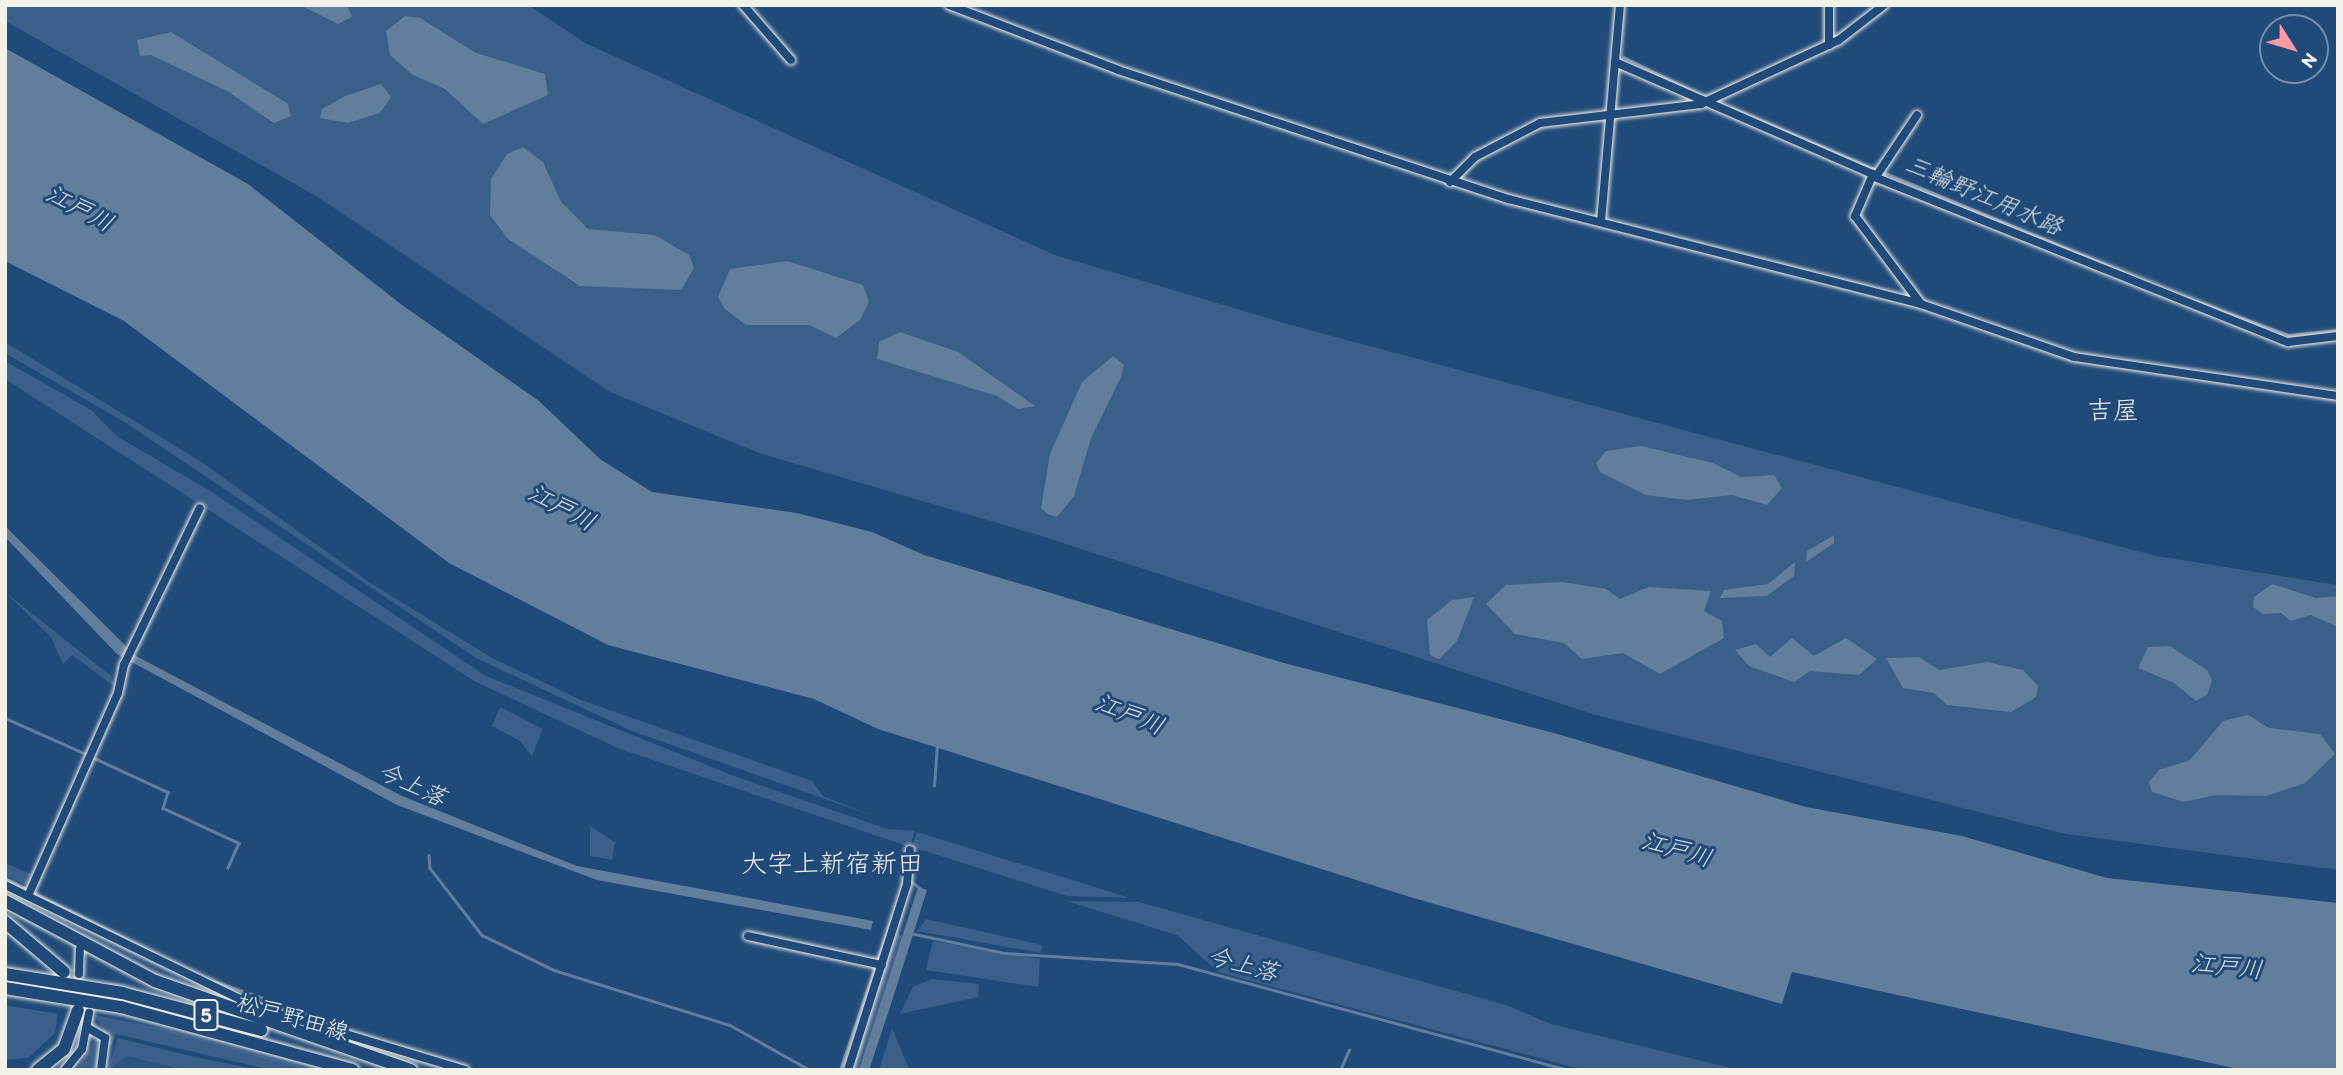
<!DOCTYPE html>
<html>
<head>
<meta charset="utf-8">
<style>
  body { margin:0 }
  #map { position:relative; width:2343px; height:1075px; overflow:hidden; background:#1f4a7a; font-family:Itim,"Klee One",sans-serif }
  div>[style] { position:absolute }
  .built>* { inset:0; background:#2d5581 }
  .green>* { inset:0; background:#3a5f88 }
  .water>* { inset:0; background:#627e9d }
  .stream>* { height:2.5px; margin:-1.25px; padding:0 1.25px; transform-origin:1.25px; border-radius:1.25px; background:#627e9d }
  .roads { filter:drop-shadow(0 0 2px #f4f1e8) drop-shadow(0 0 2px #f4f1e8) }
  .minor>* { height:8px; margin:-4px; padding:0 4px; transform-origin:4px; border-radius:4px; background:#1f4a7a }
  .primary>* { height:12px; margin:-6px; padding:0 6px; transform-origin:6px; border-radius:6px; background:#1f4a7a }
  span { translate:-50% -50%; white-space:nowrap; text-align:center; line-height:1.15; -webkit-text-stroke:6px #1f4a7a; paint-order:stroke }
  .shield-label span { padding:2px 5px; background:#1f4a7a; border:2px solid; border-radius:5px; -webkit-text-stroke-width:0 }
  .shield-label { font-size:21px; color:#f4f1e8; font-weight:700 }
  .street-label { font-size:23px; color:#f4f1e8 }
  .water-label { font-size:24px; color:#dee0dd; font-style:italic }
  .quarter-label { font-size:26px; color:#f4f1e8 }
  .frame { position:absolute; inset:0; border:7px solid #f4f1e8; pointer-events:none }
  .north { position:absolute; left:2259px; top:14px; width:70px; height:70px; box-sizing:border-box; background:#1f4a7a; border:2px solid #748da6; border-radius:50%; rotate:127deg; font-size:19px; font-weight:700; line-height:28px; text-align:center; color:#f4f1e8 }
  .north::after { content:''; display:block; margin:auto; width:24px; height:32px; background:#ff9aa2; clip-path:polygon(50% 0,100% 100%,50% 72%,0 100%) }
</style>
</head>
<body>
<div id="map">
  <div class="built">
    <div style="clip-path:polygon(118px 1038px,190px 1056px,259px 1070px,108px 1070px)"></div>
  </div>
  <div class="green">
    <div style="clip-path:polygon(5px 5px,528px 5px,587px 44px,1055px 255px,1298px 327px,2156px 556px,2338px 585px,2338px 870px,2066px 834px,1596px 715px,1038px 535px,759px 453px,610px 392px,316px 196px,5px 21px)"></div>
    <div style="clip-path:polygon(5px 342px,200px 461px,369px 582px,492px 658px,581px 700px,812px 781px,823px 796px,876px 817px,632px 731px,476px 658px,126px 423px,5px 353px)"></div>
    <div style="clip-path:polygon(5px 361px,91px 410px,118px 437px,212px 492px,486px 676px,734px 776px,887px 829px,915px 831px,910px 847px,620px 749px,476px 682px,5px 379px)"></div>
    <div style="clip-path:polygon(5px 592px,111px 676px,115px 687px,72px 655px,63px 664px,51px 637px)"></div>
    <div style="clip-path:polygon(500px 707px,543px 729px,532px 756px,520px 741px,492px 726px)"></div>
    <div style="clip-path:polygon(66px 797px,29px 886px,5px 875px,5px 863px,33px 875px)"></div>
    <div style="clip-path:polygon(590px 826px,615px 842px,612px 860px,590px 856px)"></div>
    <div style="clip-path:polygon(917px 832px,1121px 895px,1129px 898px,1067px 896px,912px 847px)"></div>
    <div style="clip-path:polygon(1066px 901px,1139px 902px,1506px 1005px,1551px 1024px,1739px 1070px,1584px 1070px,1218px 972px,1177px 935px)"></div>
    <div style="clip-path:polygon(926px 919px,1042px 945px,1041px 953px,917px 931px)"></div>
    <div style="clip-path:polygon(894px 931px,902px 936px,859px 1070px,849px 1070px)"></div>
    <div style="clip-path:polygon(933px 941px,1040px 959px,1038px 987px,926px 970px)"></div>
    <div style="clip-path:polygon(932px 979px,979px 984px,978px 997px,900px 1014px,913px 987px)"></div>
    <div style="clip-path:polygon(55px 988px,140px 1003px,383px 1070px,141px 1006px)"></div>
    <div style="clip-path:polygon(5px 1005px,58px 1014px,55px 1033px,28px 1058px,5px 1060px)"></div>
    <div style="clip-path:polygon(95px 1015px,164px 1029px,314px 1070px,271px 1070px,116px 1034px,111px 1046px)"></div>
    <div style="clip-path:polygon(892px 1028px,906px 1062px,910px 1070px,879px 1070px)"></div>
    <div style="clip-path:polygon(100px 1038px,97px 1070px,77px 1070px,95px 1040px)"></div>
    <div style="clip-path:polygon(118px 1038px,190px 1056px,259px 1070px,185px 1070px,127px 1056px,108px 1070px)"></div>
  </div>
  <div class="water">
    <div style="clip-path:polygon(300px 5px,347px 5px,352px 17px,338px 24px)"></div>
    <div style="clip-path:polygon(405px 16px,420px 18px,476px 53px,545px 74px,548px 95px,483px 124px,445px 89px,413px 75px,390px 55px,386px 31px)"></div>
    <div style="clip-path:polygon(171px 32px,288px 104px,291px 116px,274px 123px,227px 91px,151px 55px,140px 56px,137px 40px)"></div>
    <div style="clip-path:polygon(5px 48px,248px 184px,402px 305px,539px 401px,600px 459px,652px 492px,797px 513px,872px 532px,924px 555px,1284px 663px,1554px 733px,1806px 807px,1962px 836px,2107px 878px,2338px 903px,2338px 1070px,2243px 1070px,1792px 972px,1782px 1004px,1410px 897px,878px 729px,814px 699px,608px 645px,449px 563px,124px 321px,5px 261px)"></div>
    <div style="clip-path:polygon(381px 84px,391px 97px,380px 113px,348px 123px,320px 118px,322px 109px,345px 96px)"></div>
    <div style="clip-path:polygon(523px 147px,543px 162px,561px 202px,588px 229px,655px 235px,689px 255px,694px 268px,681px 290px,580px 286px,508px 239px,490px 215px,491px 179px,507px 154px)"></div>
    <div style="clip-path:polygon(787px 261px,863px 285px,869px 302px,860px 320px,836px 338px,809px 325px,746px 325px,725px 309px,718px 297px,730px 269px)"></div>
    <div style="clip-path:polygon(900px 332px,958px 352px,1035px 406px,1018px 409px,997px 396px,877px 359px,879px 342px)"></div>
    <div style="clip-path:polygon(1113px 356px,1124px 365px,1121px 377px,1091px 438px,1074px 496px,1057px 517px,1048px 514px,1041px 508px,1050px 454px,1082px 382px)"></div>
    <div style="clip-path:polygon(1641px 446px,1713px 463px,1741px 477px,1774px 475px,1782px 488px,1767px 505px,1732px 495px,1687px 500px,1646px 495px,1600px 472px,1596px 463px,1606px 451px)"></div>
    <div style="clip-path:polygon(5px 526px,136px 656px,402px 796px,577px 866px,873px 921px,871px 930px,597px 880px,397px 805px,117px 654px,5px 537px)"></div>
    <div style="clip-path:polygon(1834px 535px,1834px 543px,1806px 562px,1807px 551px)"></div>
    <div style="clip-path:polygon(1795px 562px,1794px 576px,1767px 596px,1720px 598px,1724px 590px,1768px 584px)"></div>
    <div style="clip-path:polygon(1562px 582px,1606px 589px,1620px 599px,1649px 587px,1711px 591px,1704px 611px,1722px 621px,1724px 638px,1660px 674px,1623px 653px,1582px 659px,1564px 643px,1515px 634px,1486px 604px,1506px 585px)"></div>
    <div style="clip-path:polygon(2272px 584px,2316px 598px,2338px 596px,2338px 627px,2311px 615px,2291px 621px,2281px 613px,2263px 614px,2253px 607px,2254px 597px)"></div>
    <div style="clip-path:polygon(1474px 597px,1457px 641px,1439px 659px,1430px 655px,1427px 620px,1452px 600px)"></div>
    <div style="clip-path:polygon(1792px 638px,1814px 656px,1846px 638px,1877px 659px,1859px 675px,1810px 671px,1794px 682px,1749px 666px,1735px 650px,1756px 644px,1770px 657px)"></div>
    <div style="clip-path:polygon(2170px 646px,2207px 670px,2212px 680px,2207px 695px,2196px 701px,2174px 683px,2138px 668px,2148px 647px)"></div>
    <div style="clip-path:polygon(1919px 657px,1939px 670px,1987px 662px,2023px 670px,2038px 686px,2036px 697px,2011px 712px,1947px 705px,1934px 693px,1903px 688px,1886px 658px)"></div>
    <div style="clip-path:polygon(2248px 715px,2269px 728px,2320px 734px,2335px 754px,2305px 783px,2266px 796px,2216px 795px,2184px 802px,2152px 792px,2149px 782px,2159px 770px,2190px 760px,2223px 721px)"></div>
    <div style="clip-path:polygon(918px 887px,927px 890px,892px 1001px,869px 1070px,859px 1070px)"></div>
  </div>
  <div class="stream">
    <div style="left:1624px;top:57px;width:95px;rotate:26.3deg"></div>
    <div style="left:1732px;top:108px;width:158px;rotate:23.2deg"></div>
    <div style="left:1883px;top:172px;width:260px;rotate:22.6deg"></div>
    <div style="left:2187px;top:298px;width:109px;rotate:19.9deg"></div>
    <div style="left:2289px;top:335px;width:49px;rotate:-5.8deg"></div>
    <div style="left:5px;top:718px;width:91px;rotate:24deg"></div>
    <div style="left:92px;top:757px;width:84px;rotate:24.7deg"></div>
    <div style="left:168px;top:792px;width:17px;rotate:107deg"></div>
    <div style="left:163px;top:808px;width:84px;rotate:24.7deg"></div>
    <div style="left:239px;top:843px;width:27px;rotate:114deg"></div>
    <div style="left:934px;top:786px;width:42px;rotate:-85.9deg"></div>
    <div style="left:429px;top:855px;width:13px;rotate:86deg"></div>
    <div style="left:430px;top:868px;width:85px;rotate:52.2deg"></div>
    <div style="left:482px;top:935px;width:80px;rotate:25.9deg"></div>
    <div style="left:554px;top:970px;width:184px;rotate:17.4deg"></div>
    <div style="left:730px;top:1025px;width:92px;rotate:29.4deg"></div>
    <div style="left:5px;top:878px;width:165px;rotate:26.7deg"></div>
    <div style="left:911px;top:881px;width:14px;rotate:39deg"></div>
    <div style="left:910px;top:933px;width:97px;rotate:11.9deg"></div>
    <div style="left:1005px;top:953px;width:173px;rotate:3.6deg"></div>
    <div style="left:1178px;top:964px;width:405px;rotate:15.2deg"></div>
    <div style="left:208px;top:979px;width:120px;rotate:18.9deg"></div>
    <div style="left:840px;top:1070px;width:202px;rotate:-71.2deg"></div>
    <div style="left:1340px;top:1070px;width:22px;rotate:-66deg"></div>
  </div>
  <div class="roads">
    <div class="minor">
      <div style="left:743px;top:5px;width:73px;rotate:48.9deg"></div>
      <div style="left:949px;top:5px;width:181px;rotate:21deg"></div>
      <div style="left:1118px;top:70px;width:412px;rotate:18.3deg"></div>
      <div style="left:1509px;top:199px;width:425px;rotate:14.3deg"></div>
      <div style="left:1921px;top:304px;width:162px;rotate:19.1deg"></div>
      <div style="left:2074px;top:357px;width:267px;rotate:8.4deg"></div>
      <div style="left:1829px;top:45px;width:40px;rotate:-90deg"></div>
      <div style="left:1615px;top:62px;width:281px;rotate:23.5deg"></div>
      <div style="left:1873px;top:174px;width:46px;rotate:113.2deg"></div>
      <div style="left:1855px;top:216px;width:110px;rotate:53.1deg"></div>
      <div style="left:1877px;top:175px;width:72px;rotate:-56.3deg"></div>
      <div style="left:1872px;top:176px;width:448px;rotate:21.8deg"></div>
      <div style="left:2288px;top:342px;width:50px;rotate:-6.8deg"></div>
      <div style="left:1450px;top:182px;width:35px;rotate:-45deg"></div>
      <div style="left:1475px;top:157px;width:73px;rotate:-27.6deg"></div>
      <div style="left:1540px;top:123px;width:162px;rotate:-6.7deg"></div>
      <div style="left:1701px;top:104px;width:152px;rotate:-24.9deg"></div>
      <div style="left:1839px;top:40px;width:57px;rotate:-37.9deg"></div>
      <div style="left:1601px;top:222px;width:218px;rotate:-85deg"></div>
      <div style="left:5px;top:885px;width:279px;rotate:25.9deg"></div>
      <div style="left:256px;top:1007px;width:218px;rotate:16.8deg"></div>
      <div style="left:28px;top:896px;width:222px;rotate:-66.1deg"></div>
      <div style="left:118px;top:693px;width:29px;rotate:-78deg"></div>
      <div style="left:124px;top:665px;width:174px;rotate:-64.2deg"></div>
      <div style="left:748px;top:936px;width:137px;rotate:12.2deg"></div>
      <div style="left:79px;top:974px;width:25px;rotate:-88deg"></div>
      <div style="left:88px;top:1028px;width:20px;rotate:30deg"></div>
      <div style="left:105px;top:1038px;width:32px;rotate:97deg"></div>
      <div style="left:65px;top:1070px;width:27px;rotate:-51deg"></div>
      <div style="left:82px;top:1049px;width:37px;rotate:-79deg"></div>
      <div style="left:848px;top:1070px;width:195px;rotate:-72.4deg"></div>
      <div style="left:907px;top:884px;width:34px;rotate:-85deg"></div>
    </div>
    <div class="primary">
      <div style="left:5px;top:901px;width:170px;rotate:28.1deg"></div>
      <div style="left:155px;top:981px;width:271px;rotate:19.2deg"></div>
      <div style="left:5px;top:922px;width:77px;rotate:40.3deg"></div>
      <div style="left:5px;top:974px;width:119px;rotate:9.2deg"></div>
      <div style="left:122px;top:993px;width:144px;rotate:14.9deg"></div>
      <div style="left:5px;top:988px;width:118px;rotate:9.3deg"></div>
      <div style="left:121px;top:1007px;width:240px;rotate:15.2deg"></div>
      <div style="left:38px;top:1070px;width:33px;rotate:-39deg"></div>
      <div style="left:64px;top:1049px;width:41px;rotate:-70.3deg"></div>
    </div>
  </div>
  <div class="shield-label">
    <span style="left:206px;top:1015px">5</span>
  </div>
  <div class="street-label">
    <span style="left:293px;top:1017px;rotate:16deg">松戸野田線</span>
  </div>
  <div class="water-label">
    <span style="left:1984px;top:195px;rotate:23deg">三輪野江用水路</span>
    <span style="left:80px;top:208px;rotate:28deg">江戸川</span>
    <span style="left:562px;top:507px;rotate:28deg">江戸川</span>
    <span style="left:1130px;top:714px;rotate:22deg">江戸川</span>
    <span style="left:412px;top:784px;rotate:25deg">今上落</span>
    <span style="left:1677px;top:849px;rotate:16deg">江戸川</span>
    <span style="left:1243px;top:964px;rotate:15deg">今上落</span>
    <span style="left:2227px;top:966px;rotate:6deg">江戸川</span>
  </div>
  <div class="quarter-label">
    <span style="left:2113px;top:411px">吉屋</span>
    <span style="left:832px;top:864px">大字上新宿新田</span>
  </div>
  <div class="frame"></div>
  <div class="north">N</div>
</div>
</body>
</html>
